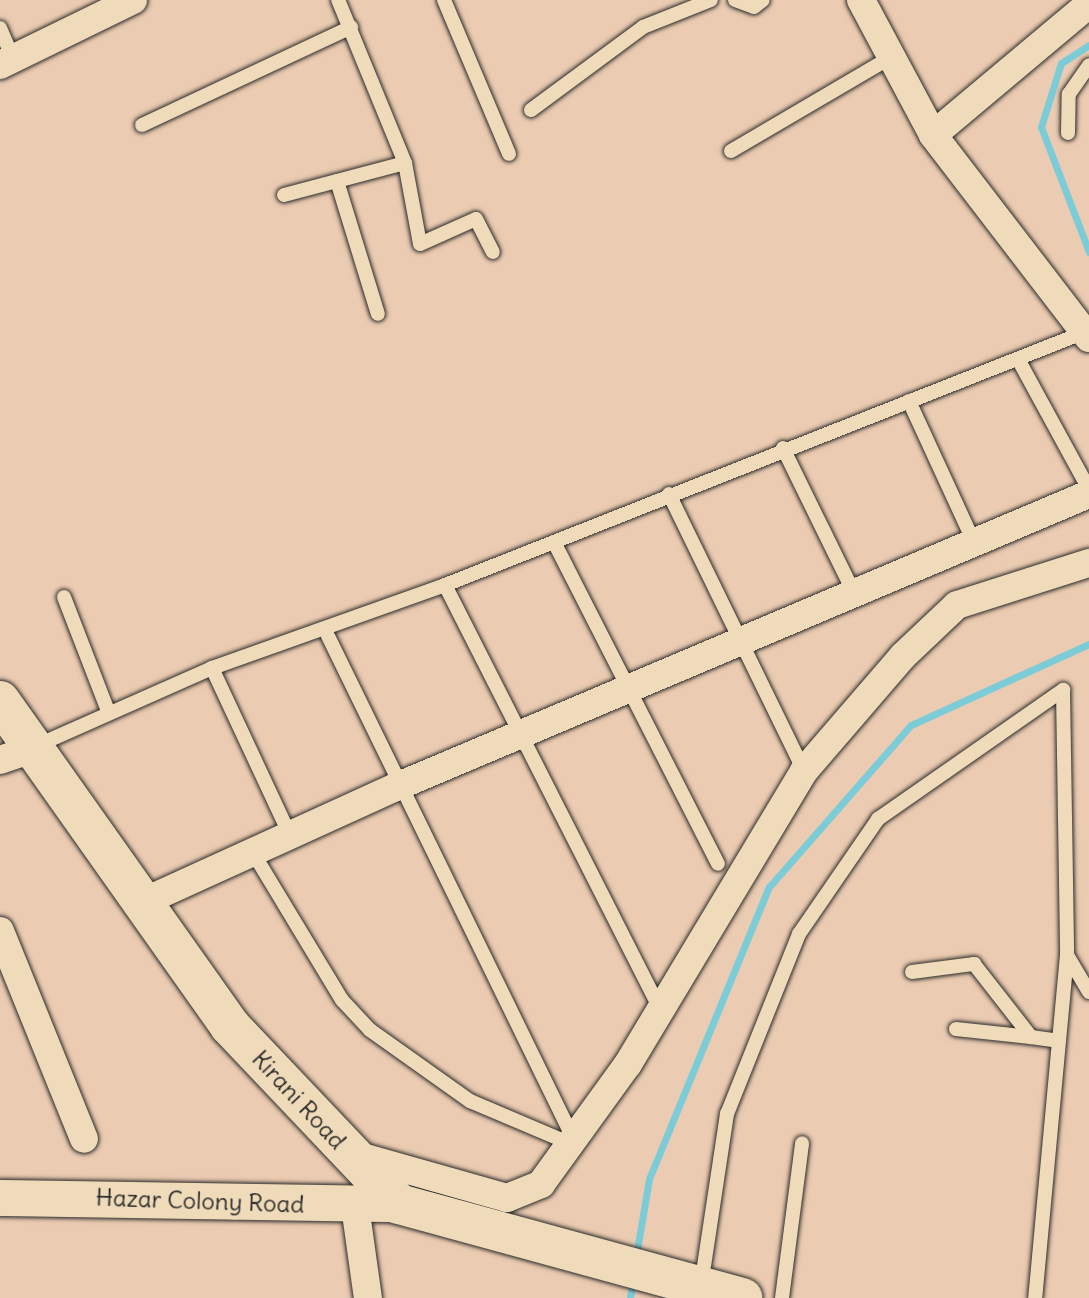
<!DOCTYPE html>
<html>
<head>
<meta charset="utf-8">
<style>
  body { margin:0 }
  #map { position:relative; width:1089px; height:1298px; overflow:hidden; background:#ebcbb1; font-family:Delius,sans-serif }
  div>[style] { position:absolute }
  .stream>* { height:7px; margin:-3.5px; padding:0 3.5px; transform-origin:3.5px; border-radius:3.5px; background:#7cccd8 }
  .roads { filter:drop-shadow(0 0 2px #2b2b2b) drop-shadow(0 0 2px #2b2b2b) }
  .service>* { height:14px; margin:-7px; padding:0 7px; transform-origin:7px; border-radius:7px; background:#efdbb9 }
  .minor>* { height:28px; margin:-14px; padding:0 14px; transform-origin:14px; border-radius:14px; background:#efdbb9 }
  .tertiary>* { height:36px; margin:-18px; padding:0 18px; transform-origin:18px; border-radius:18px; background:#efdbb9 }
  .secondary>* { height:40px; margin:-20px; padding:0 20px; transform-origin:20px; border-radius:20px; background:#efdbb9 }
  span { translate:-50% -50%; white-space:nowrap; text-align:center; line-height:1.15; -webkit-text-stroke:8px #efdbb9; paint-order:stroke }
  .street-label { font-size:24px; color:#2b2b2b }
</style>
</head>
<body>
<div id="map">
  <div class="stream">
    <div style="left:1089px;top:45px;width:33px;rotate:147deg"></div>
    <div style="left:1061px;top:63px;width:67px;rotate:107.4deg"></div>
    <div style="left:1041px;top:127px;width:134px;rotate:69deg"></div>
    <div style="left:636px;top:1256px;width:78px;rotate:-80.4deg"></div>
    <div style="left:649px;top:1179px;width:316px;rotate:-67.7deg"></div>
    <div style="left:769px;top:887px;width:215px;rotate:-48.8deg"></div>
    <div style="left:911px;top:725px;width:196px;rotate:-24.5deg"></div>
    <div style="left:630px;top:1298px;width:18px;rotate:-81deg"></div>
  </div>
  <div class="roads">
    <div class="service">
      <div style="left:444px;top:0;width:167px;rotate:67.1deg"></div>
      <div style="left:735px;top:0;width:20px;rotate:20deg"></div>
      <div style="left:754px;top:7px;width:11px;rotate:-38deg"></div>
      <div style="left:0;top:28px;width:34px;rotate:67deg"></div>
      <div style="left:531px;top:110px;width:139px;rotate:-36.5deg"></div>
      <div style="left:643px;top:27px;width:73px;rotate:-21.7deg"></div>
      <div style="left:142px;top:125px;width:231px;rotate:-25.1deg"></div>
      <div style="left:1068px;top:133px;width:39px;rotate:-89deg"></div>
      <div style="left:1069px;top:94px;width:35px;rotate:-55deg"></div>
      <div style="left:731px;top:151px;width:188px;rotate:-30.4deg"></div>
      <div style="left:405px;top:163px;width:82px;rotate:79.5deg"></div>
      <div style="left:420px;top:244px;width:61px;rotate:-24.1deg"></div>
      <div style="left:476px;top:219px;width:37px;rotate:63deg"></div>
      <div style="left:337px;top:181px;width:139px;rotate:72.9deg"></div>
      <div style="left:284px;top:195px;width:125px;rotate:-14.8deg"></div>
      <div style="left:405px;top:163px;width:176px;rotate:-112.3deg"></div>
      <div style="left:1018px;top:359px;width:148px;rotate:61.4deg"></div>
      <div style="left:909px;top:401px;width:155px;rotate:65.3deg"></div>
      <div style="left:783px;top:448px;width:159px;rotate:63.9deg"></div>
      <div style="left:669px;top:494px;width:308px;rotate:64deg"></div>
      <div style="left:554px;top:542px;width:361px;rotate:63deg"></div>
      <div style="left:445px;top:585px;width:475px;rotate:63.1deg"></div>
      <div style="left:64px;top:597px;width:122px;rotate:68.9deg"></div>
      <div style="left:328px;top:636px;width:563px;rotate:63.98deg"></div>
      <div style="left:212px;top:668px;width:184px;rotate:65deg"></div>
      <div style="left:36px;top:746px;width:193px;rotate:-23.9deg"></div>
      <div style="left:212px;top:668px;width:247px;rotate:-19.6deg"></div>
      <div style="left:445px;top:585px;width:688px;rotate:-21.57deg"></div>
      <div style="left:252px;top:851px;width:174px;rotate:58.9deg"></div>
      <div style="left:342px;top:1000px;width:41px;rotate:47deg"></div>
      <div style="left:370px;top:1030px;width:123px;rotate:35.4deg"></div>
      <div style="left:470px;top:1101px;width:95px;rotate:23deg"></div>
      <div style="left:1067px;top:955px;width:43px;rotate:59.3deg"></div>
      <div style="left:912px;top:972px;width:63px;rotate:-7.4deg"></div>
      <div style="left:974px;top:964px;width:93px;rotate:52deg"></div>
      <div style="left:1031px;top:1037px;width:27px;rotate:8deg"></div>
      <div style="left:956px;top:1029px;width:75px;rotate:6.1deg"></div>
      <div style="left:704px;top:1266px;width:154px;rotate:-81.4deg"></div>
      <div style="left:727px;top:1114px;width:194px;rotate:-68.2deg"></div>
      <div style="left:799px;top:934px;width:140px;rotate:-55.5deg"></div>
      <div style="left:878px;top:819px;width:226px;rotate:-34.9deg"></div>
      <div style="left:1063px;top:690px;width:265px;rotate:89.1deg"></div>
      <div style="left:1067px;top:955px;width:344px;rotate:95.3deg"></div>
      <div style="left:782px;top:1298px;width:156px;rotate:-82.6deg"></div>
    </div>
    <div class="minor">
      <div style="left:861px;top:0;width:153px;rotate:61.9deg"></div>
      <div style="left:933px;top:135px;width:256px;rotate:52.5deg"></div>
      <div style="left:0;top:65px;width:148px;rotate:-26deg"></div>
      <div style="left:933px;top:135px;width:204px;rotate:-40deg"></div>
      <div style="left:0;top:760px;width:31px;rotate:-19deg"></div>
      <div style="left:141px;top:903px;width:280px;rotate:-24.5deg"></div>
      <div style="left:396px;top:787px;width:752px;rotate:-22.92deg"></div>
      <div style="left:0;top:931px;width:224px;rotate:68deg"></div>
      <div style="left:355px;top:1155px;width:158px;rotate:15.8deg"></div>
      <div style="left:507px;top:1198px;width:37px;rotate:-22deg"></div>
      <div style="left:541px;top:1184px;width:148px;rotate:-54.1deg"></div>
      <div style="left:628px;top:1064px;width:342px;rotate:-59deg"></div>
      <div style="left:804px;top:771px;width:152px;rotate:-49.3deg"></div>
      <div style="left:903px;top:656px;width:74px;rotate:-43.4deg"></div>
      <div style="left:957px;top:605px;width:139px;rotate:-17.7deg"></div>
      <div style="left:355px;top:1206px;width:93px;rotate:82deg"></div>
    </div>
    <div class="tertiary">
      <div style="left:0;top:1198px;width:399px;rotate:0.9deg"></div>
    </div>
    <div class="secondary">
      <div style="left:0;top:701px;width:398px;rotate:54.7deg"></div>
      <div style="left:230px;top:1026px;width:245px;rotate:46.5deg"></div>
      <div style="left:399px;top:1204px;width:356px;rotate:15.3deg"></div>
    </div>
  </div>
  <div class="street-label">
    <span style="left:299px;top:1100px;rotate:47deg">Kirani Road</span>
    <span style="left:200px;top:1201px;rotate:2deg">Hazar Colony Road</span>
  </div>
</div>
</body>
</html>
